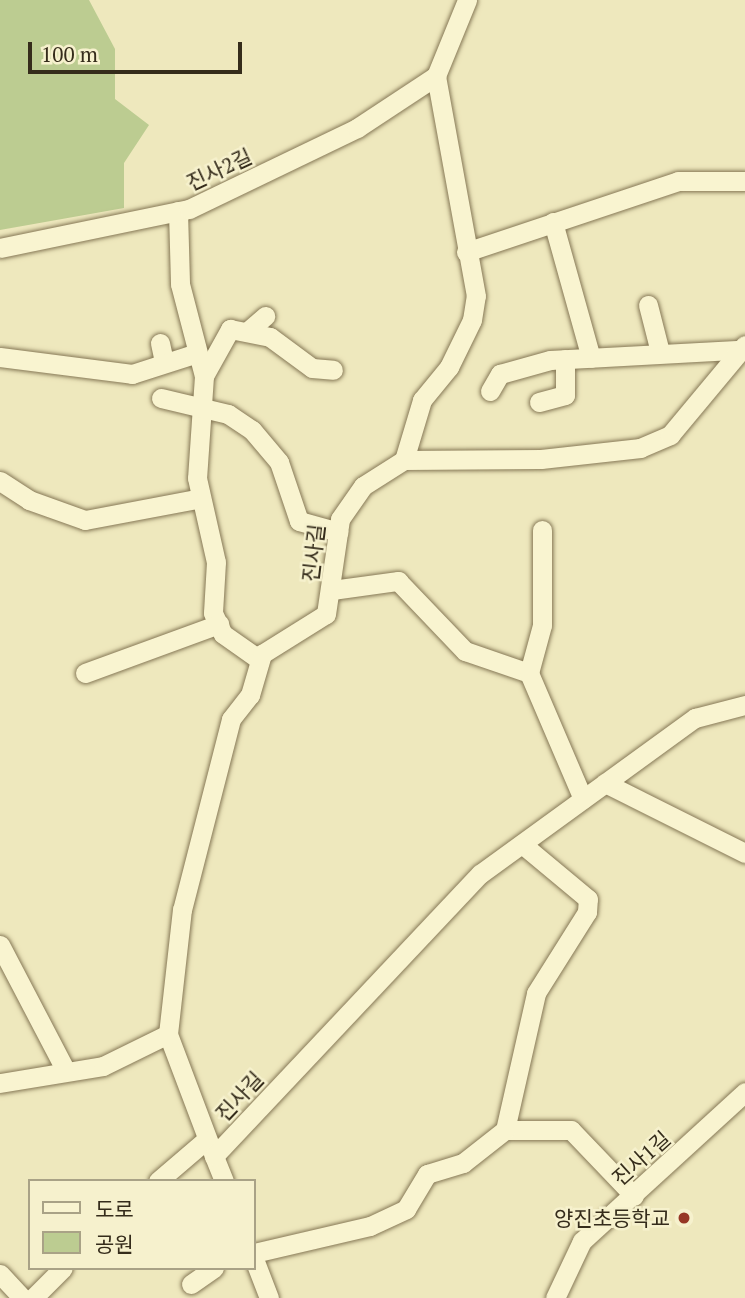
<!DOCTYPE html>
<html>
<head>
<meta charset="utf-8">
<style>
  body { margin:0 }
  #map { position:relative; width:745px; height:1298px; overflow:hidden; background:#eee8bd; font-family:"PT Serif","Noto Sans KR",serif }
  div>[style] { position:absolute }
  .green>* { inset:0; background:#bccc91 }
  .roads { filter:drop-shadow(0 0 2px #867856) drop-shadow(0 0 2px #867856) }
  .minor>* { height:19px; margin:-9.5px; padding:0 9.5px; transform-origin:9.5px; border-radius:9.5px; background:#f9f4d0 }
  .dots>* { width:19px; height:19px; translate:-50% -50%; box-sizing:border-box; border:4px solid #f6f1cd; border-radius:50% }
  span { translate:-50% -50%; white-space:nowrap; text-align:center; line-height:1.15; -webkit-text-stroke:5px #f6f1cd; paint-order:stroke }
  .street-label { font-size:21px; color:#352c1b }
  .poi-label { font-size:21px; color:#352c1b }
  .right { translate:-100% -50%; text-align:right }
  .legend { position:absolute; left:28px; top:1179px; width:228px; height:91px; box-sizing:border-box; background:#f6f1cd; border:2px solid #a9a286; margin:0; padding:9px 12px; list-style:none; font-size:21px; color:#352c1b }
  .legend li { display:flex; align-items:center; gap:14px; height:35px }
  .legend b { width:35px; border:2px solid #a9a286 }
  .scale { position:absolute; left:28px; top:42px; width:214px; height:32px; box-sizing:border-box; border:4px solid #352c1b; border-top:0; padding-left:9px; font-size:21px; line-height:24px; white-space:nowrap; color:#352c1b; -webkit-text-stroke:5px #f6f1cd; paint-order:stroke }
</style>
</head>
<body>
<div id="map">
  <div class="green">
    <div style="clip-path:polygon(0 0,89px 0,115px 49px,115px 99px,149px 125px,124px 163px,124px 208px,0 230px)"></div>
  </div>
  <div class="roads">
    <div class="minor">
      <div style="left:178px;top:211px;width:73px;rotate:88.4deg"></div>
      <div style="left:180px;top:284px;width:95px;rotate:75.4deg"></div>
      <div style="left:204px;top:376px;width:102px;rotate:93.9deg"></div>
      <div style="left:197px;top:478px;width:86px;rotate:77.3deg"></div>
      <div style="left:216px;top:562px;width:51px;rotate:93.4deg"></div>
      <div style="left:213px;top:613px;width:23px;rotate:65deg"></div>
      <div style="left:223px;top:634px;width:45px;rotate:35.1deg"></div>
      <div style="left:553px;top:222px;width:141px;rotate:74.4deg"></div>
      <div style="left:0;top:248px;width:193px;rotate:-11.7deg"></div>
      <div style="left:189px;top:209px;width:187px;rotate:-25.7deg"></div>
      <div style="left:357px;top:128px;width:95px;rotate:-33.4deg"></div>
      <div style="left:466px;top:252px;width:224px;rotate:-18.5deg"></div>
      <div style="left:678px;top:181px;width:67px"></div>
      <div style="left:648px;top:305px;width:49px;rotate:75.7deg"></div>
      <div style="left:248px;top:331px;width:23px;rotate:-41deg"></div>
      <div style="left:160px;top:343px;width:19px;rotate:78deg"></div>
      <div style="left:0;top:357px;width:133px;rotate:7.3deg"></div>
      <div style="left:132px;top:374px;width:68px;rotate:-17.9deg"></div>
      <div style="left:204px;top:376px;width:54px;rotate:-61deg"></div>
      <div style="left:230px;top:329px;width:41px;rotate:11.3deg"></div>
      <div style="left:270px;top:337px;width:52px;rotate:36.4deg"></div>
      <div style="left:312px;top:368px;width:21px;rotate:5deg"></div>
      <div style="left:490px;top:391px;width:20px;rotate:-60deg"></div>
      <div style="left:500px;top:374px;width:52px;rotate:-15.6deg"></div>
      <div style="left:550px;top:360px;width:187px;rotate:-3.1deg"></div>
      <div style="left:161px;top:398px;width:69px;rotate:13.4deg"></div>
      <div style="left:228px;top:414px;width:29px;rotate:34deg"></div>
      <div style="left:252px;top:430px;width:42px;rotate:49.8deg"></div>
      <div style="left:279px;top:462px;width:62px;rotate:71.3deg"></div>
      <div style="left:299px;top:521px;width:41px;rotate:15.4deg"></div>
      <div style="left:539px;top:402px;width:27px;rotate:-15deg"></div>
      <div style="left:565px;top:395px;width:36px;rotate:-90deg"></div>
      <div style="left:404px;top:460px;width:137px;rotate:-0.4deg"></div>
      <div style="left:541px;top:459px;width:100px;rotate:-6.3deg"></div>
      <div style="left:640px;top:448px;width:33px;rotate:-23deg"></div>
      <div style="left:670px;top:435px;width:117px;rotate:-50.2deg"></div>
      <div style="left:0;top:481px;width:35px;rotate:33deg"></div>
      <div style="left:29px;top:500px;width:59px;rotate:19.7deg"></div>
      <div style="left:85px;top:520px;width:118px;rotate:-10.7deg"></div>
      <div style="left:332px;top:590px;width:67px;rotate:-7.8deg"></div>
      <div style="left:398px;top:581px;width:97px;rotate:46.3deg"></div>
      <div style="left:465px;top:651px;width:68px;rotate:19deg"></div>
      <div style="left:529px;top:673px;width:137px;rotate:66.8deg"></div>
      <div style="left:85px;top:673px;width:143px;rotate:-20.1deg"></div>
      <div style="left:529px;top:673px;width:50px;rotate:-74.8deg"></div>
      <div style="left:542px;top:625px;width:95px;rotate:-90deg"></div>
      <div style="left:605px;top:783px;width:157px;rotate:26.6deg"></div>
      <div style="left:0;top:945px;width:142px;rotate:62.4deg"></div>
      <div style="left:0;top:1083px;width:104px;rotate:-9.4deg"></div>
      <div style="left:103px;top:1066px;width:72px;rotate:-26.2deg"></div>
      <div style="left:505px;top:1130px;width:66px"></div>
      <div style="left:571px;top:1130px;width:91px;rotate:46.3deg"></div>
      <div style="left:214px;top:1156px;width:130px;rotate:-110.7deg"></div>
      <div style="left:168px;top:1034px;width:125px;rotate:-83.6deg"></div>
      <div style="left:182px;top:910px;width:197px;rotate:-75.6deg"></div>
      <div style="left:231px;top:719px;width:31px;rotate:-52deg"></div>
      <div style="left:250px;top:695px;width:43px;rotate:-73.7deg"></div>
      <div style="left:262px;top:654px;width:75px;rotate:-32deg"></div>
      <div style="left:326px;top:614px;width:96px;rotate:-81.6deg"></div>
      <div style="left:340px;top:519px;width:40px;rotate:-55.1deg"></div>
      <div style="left:363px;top:486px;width:49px;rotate:-32.4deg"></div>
      <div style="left:404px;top:460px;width:63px;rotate:-73.3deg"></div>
      <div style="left:422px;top:400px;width:43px;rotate:-50.7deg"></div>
      <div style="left:449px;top:367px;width:52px;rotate:-63.9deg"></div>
      <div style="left:472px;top:320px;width:24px;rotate:-81deg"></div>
      <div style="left:476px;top:296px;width:224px;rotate:-100.3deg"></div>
      <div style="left:436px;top:76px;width:82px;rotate:-67.8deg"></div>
      <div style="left:158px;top:1181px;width:63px;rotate:-40.5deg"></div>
      <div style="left:224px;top:1181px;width:27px;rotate:-112deg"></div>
      <div style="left:214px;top:1156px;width:388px;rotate:-46.7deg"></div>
      <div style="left:480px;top:874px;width:266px;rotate:-36deg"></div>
      <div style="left:695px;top:718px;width:52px;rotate:-14.6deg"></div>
      <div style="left:254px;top:1253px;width:119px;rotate:-13.1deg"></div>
      <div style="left:370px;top:1226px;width:40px;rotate:-25deg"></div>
      <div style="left:406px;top:1209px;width:41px;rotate:-59deg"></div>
      <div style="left:427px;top:1174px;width:38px;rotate:-17deg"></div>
      <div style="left:463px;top:1163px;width:53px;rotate:-38.2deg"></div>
      <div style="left:505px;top:1130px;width:140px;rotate:-77.2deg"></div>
      <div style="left:536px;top:993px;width:96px;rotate:-57.8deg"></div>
      <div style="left:587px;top:912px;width:13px;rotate:-86deg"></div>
      <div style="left:588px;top:899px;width:86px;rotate:-140.2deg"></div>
      <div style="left:254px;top:1259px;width:42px;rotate:69deg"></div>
      <div style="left:0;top:1274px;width:33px;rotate:47deg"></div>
      <div style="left:191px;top:1284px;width:28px;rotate:-35deg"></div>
      <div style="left:33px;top:1298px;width:42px;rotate:-45deg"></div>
      <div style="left:555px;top:1298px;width:63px;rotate:-64.7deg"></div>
      <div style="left:582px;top:1241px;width:221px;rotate:-42.4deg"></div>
    </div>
  </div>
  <div class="dots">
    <div style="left:684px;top:1218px;background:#963725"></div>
  </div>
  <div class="street-label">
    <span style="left:219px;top:169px;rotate:-25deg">진사2길</span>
    <span style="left:313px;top:553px;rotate:-83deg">진사길</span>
    <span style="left:239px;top:1096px;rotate:-47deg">진사길</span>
    <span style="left:641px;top:1158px;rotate:-42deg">진사1길</span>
  </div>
  <div class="poi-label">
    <span class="right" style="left:670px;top:1218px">양진초등학교</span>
  </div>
  <ul class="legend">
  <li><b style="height:9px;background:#f9f4d0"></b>도로</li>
  <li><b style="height:19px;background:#bccc91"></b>공원</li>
  </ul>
  <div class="scale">100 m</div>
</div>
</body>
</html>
